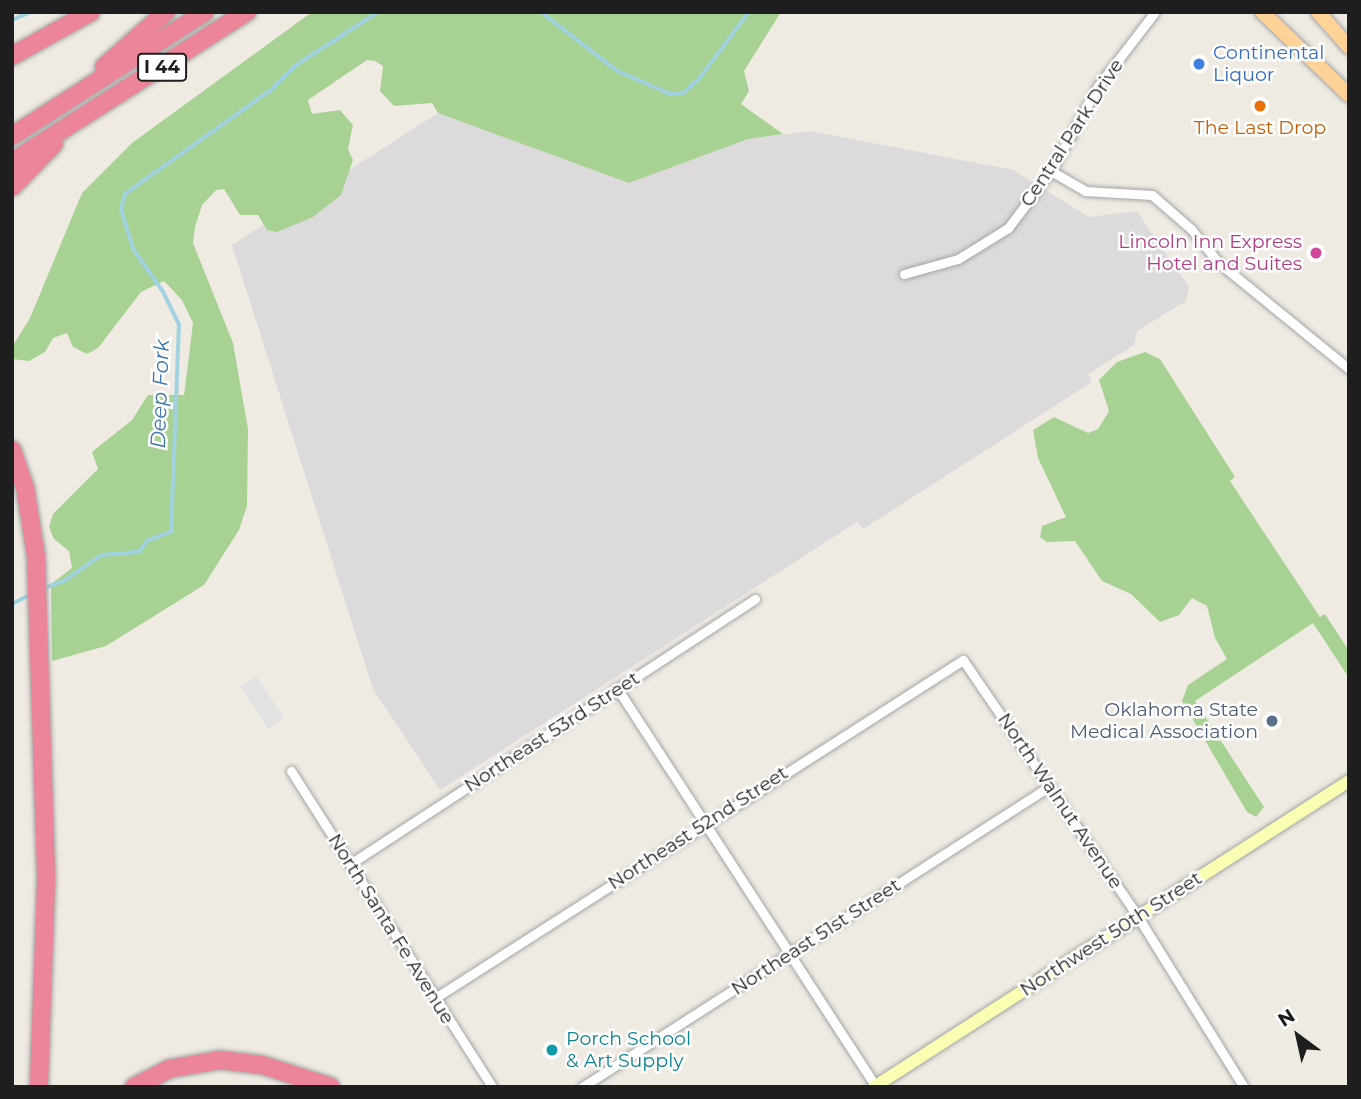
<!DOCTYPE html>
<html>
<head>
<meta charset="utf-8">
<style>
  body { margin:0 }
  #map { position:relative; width:1361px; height:1099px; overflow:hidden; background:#efebe3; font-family:Montserrat,sans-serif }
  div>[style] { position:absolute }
  .residential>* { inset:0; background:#dcdada }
  .forest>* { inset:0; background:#a7d294 }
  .parking>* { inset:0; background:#e2e2e2 }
  .stream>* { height:3.5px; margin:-1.75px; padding:0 1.75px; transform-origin:1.75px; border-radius:1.75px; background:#a0d2e0 }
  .roads { filter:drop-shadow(0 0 2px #a5a5a5) drop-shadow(0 0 2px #a5a5a5) }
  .street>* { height:9px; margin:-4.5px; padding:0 4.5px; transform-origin:4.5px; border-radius:4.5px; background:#fff }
  .secondary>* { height:12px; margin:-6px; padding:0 6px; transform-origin:6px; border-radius:6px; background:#fafeb2 }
  .primary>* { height:14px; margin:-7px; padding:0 7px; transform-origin:7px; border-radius:7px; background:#ffd298 }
  .highway>* { height:18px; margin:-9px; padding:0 9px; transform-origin:9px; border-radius:9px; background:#ec8599 }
  .dots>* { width:19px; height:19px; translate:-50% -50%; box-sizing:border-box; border:4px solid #fff; border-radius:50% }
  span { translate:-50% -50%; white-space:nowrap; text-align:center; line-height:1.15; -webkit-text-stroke:5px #fff; paint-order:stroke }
  .shield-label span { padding:2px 5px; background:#fff; border:2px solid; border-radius:5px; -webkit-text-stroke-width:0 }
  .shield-label { font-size:18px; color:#1e1e1e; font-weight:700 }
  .shop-label { font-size:19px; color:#366cbe }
  .left { translate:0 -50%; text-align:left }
  .food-label { font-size:19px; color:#c56008 }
  .street-label { font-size:19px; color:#1e1e1e }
  .hotel-label { font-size:19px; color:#b23c85 }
  .right { translate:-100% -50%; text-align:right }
  .service-label { font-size:19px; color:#4e5e75 }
  .culture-label { font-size:19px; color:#0d838f }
  .water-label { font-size:21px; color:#4077ac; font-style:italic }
  .frame { position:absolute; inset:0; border:14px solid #1e1e1e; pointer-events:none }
  .north { position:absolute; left:1263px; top:1001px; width:70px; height:70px; -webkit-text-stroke:5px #fff; paint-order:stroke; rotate:327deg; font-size:19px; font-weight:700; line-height:28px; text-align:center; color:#1e1e1e }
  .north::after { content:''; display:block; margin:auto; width:24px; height:32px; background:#1e1e1e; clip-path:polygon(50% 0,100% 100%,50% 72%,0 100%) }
</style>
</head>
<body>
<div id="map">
  <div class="residential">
    <div style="clip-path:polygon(438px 113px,629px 183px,748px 139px,810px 131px,1013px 170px,1089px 217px,1137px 211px,1189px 287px,1186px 301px,1137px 331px,1134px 345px,1088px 374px,1092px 382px,863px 529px,857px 522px,440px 790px,373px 689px,232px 245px)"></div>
  </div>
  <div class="forest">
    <div style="clip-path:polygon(312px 12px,781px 12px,744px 71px,749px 91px,741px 104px,783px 134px,748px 139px,629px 183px,438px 113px,432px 103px,394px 106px,380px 91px,383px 66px,375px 61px,367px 60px,308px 100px,312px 114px,340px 110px,353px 125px,348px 149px,353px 160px,341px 195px,313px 217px,277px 232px,267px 230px,258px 215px,240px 215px,224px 189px,216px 190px,202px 205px,195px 227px,193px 243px,233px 343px,248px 429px,247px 506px,239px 530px,204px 585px,106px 646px,52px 661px,51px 584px,72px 568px,69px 551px,54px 539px,49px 527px,53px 514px,98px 469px,92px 452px,132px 420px,148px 395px,184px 395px,193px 323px,182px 300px,164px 281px,141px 292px,98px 348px,87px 354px,73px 347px,67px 333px,53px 338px,45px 352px,29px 361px,12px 359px,12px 347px,30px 318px,82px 193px,132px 143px)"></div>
    <div style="clip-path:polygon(1145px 352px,1160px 359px,1235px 477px,1230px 481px,1320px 617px,1325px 614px,1349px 651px,1349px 678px,1313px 623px,1195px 701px,1264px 807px,1256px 817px,1247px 812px,1182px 701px,1188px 685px,1227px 659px,1215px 638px,1207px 606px,1192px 598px,1179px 615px,1160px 622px,1131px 594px,1102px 581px,1075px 541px,1047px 542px,1040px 537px,1042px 526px,1066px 517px,1038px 458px,1033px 430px,1054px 417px,1088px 433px,1098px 429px,1109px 411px,1099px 380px,1117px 362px)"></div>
  </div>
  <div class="parking">
    <div style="clip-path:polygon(256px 676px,284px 718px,268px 729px,240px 686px)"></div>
  </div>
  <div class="stream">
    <div style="left:541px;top:12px;width:97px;rotate:37.5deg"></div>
    <div style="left:618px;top:71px;width:58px;rotate:23.5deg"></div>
    <div style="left:671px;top:94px;width:12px;rotate:-5deg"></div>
    <div style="left:683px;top:93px;width:21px;rotate:-41deg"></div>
    <div style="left:699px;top:79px;width:84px;rotate:-53.3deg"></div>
    <div style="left:12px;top:20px;width:21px;rotate:-23deg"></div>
    <div style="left:42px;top:589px;width:23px;rotate:-20deg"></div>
    <div style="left:64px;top:581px;width:46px;rotate:-34.4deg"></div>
    <div style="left:102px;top:555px;width:37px;rotate:-5deg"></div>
    <div style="left:139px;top:552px;width:14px;rotate:-54deg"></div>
    <div style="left:147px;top:541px;width:26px;rotate:-21deg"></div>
    <div style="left:171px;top:532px;width:207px;rotate:-87.8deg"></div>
    <div style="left:179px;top:325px;width:37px;rotate:-116deg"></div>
    <div style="left:163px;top:292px;width:52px;rotate:-124.9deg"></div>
    <div style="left:133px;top:249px;width:42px;rotate:-106.7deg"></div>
    <div style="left:121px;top:209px;width:16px;rotate:-75deg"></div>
    <div style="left:125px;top:194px;width:181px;rotate:-35.5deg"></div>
    <div style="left:272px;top:89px;width:33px;rotate:-45deg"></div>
    <div style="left:295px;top:66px;width:99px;rotate:-33deg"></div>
    <div style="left:12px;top:604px;width:22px;rotate:-27deg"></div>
  </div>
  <div class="roads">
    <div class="street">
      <div style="left:1051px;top:171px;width:39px;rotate:30deg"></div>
      <div style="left:1085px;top:191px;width:67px;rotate:3.4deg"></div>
      <div style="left:1152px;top:195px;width:52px;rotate:41.1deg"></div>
      <div style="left:1191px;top:229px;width:43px;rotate:50.7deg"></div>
      <div style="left:1218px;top:262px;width:169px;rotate:39.2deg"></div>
      <div style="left:904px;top:274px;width:56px;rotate:-15.5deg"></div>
      <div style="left:958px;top:259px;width:59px;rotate:-31.8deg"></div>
      <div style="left:1008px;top:228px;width:71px;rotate:-53deg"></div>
      <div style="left:1051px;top:171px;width:97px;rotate:-61.1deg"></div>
      <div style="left:1098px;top:86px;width:93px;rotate:-52.4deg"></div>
      <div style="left:617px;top:688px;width:474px;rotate:57deg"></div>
      <div style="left:291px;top:771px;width:375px;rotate:57.5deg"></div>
      <div style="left:350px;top:864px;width:484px;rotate:-33.2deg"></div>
      <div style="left:435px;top:998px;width:627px;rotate:-32.63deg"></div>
      <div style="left:963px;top:660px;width:311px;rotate:55.7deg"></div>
      <div style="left:1138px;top:917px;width:200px;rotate:58.1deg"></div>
      <div style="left:582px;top:1087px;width:556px;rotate:-32.75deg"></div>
    </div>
    <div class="secondary">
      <div style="left:874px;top:1087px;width:565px;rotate:-32.79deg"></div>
    </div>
    <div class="primary">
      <div style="left:1262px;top:12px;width:120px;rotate:43.7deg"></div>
      <div style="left:1318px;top:12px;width:47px;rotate:48.5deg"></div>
    </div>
    <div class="highway">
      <div style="left:12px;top:56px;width:90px;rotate:-29.1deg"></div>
      <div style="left:104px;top:67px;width:83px;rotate:-41.6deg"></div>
      <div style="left:12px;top:136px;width:229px;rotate:-32.7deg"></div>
      <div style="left:12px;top:162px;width:279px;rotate:-32.6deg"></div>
      <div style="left:12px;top:187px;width:60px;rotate:-45.7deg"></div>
      <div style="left:12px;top:450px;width:39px;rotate:71deg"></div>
      <div style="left:25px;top:487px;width:70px;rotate:80.9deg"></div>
      <div style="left:36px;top:556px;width:327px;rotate:88.2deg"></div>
      <div style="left:46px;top:883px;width:204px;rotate:92deg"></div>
      <div style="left:134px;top:1087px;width:39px;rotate:-27deg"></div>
      <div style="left:169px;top:1069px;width:52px;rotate:-10deg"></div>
      <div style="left:220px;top:1060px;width:42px;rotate:6.8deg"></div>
      <div style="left:262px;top:1065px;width:72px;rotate:17.7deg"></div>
    </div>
  </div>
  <div class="dots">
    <div style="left:1199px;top:64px;background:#3f7fe0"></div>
    <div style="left:1260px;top:106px;background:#e8710a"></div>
    <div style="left:1316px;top:253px;background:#d1479c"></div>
    <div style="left:1272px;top:721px;background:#5c6f8a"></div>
    <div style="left:552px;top:1050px;background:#0f9aa8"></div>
  </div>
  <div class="shield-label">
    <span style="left:162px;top:67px">I 44</span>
  </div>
  <div class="shop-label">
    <span class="left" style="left:1213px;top:64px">Continental<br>Liquor</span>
  </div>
  <div class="food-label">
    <span style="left:1260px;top:128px">The Last Drop</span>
  </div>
  <div class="street-label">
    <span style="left:1072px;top:133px;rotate:-57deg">Central Park Drive</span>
    <span style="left:552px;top:732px;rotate:-33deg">Northeast 53rd Street</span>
    <span style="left:1060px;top:801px;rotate:56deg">North Walnut Avenue</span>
    <span style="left:698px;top:828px;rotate:-33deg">Northeast 52nd Street</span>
    <span style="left:391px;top:929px;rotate:58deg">North Santa Fe Avenue</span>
    <span style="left:1111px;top:934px;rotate:-33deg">Northwest 50th Street</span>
    <span style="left:816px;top:937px;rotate:-33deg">Northeast 51st Street</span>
  </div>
  <div class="hotel-label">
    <span class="right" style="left:1302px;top:253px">Lincoln Inn Express<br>Hotel and Suites</span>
  </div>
  <div class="service-label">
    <span class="right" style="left:1258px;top:721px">Oklahoma State<br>Medical Association</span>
  </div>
  <div class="culture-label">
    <span class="left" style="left:566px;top:1050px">Porch School<br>&amp; Art Supply</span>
  </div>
  <div class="water-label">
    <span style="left:160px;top:394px;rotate:-88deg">Deep Fork</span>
  </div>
  <div class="frame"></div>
  <div class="north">N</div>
</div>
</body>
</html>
